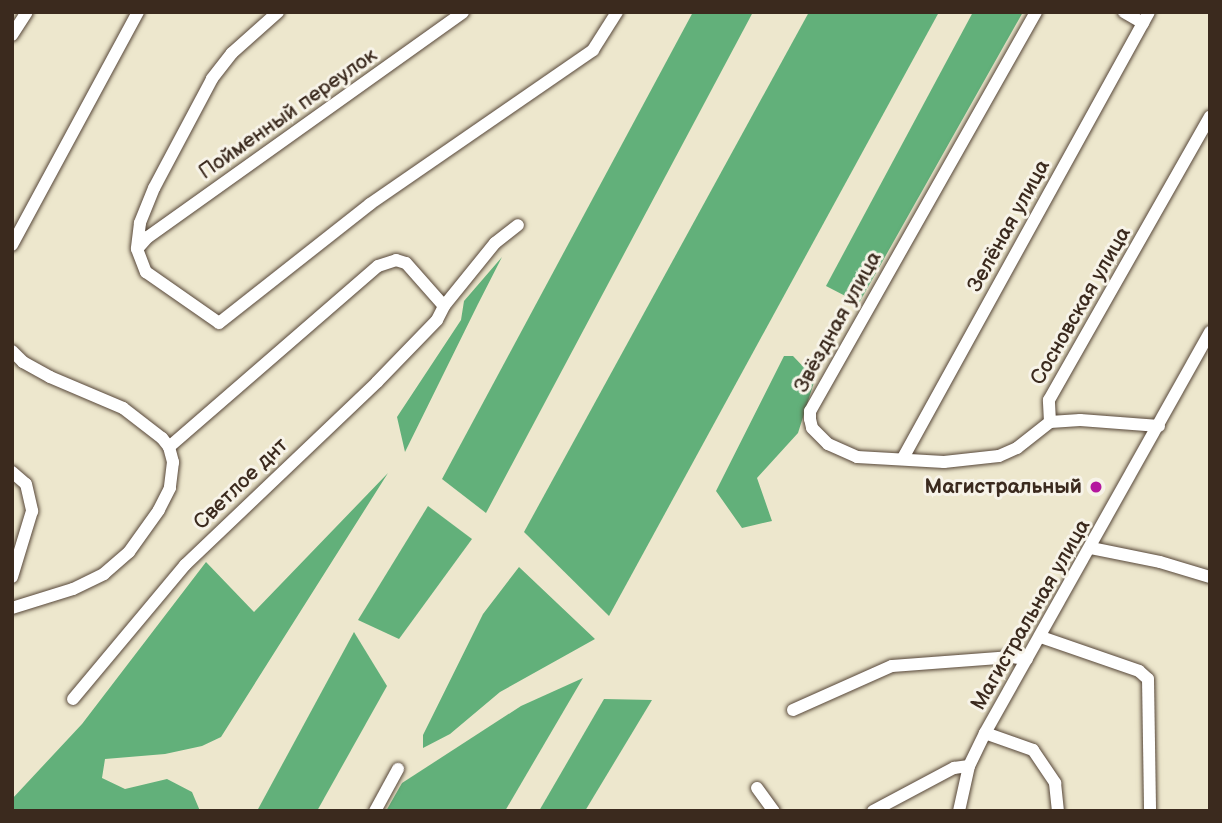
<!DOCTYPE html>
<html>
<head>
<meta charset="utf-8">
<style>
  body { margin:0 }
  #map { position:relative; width:1222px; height:823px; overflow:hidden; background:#ede7cd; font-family:"Balsamiq Sans",sans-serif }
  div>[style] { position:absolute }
  .forest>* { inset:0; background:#62b07a }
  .roads { filter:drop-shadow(0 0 2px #564638) drop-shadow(0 0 2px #564638) }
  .minor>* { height:12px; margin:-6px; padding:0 6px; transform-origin:6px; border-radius:6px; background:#fff }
  .dots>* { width:19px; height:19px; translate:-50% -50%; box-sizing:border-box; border:4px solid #f7f3e8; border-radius:50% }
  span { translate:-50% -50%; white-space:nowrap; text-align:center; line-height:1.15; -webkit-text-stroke:6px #f7f3e8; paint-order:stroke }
  .street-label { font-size:21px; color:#3b2a1e }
  .poi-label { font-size:21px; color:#3b2a1e; font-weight:700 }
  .right { translate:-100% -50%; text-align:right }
  .frame { position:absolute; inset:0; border:14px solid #3b2a1e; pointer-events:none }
</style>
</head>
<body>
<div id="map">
  <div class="forest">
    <div style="clip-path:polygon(693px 12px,753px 12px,486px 513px,442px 479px)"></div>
    <div style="clip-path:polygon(809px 12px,939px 12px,609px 616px,524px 532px)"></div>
    <div style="clip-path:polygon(973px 12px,1023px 12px,859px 303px,826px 286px)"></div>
    <div style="clip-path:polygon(502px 257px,478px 304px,405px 452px,397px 417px,461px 320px,464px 301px)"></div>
    <div style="clip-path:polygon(784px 356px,793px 356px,815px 379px,798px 433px,757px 478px,772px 521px,742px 528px,716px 491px)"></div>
    <div style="clip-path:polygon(388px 473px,221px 737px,202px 746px,165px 754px,105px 759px,102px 778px,125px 789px,167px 779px,192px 792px,200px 811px,12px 811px,12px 799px,82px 724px,206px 562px,254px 612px)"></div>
    <div style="clip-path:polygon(428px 506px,472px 539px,399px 639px,358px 620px)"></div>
    <div style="clip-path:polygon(519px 567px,595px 639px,500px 692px,450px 734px,423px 748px,423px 735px,483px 614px)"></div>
    <div style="clip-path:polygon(354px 632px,387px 686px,317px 811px,257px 811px)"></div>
    <div style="clip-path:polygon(583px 678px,505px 811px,386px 811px,402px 783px,521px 706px)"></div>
    <div style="clip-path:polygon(604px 699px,652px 700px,585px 811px,539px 811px)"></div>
  </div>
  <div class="roads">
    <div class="minor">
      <div style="left:278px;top:12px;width:62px;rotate:138.3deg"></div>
      <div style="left:232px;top:53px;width:33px;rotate:128deg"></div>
      <div style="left:212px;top:79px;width:123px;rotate:118deg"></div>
      <div style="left:154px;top:188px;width:38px;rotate:112deg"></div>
      <div style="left:140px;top:223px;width:26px;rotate:97deg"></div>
      <div style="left:137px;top:249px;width:25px;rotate:69deg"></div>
      <div style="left:146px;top:272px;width:89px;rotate:34.9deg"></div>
      <div style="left:219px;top:323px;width:192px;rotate:-38.2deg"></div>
      <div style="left:370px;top:204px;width:271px;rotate:-34.6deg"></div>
      <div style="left:593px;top:50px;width:45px;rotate:-57.7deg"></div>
      <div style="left:1036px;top:12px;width:459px;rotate:119.5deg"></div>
      <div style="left:810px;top:411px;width:8px;rotate:90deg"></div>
      <div style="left:810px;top:419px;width:9px;rotate:77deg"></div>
      <div style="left:812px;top:428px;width:23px;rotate:45deg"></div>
      <div style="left:828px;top:444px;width:32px;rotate:24deg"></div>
      <div style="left:857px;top:457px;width:87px;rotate:3.3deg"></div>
      <div style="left:944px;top:462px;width:55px;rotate:-6.2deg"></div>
      <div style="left:999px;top:456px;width:20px;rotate:-24deg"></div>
      <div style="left:1017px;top:448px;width:42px;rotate:-38.2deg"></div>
      <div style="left:1124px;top:12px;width:22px;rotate:30deg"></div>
      <div style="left:12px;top:35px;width:27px;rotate:-57deg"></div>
      <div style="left:12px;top:245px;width:265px;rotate:-61.6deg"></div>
      <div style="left:138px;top:248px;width:15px;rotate:-48deg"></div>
      <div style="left:148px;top:237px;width:387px;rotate:-35.5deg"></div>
      <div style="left:12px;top:351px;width:16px;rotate:45deg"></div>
      <div style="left:23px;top:362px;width:31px;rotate:29deg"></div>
      <div style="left:50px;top:377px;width:79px;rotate:23deg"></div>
      <div style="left:123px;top:408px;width:49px;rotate:37.6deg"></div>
      <div style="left:162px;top:438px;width:11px;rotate:52deg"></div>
      <div style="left:169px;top:447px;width:16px;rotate:75deg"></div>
      <div style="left:173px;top:462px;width:26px;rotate:97deg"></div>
      <div style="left:170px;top:488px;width:25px;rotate:117deg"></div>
      <div style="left:159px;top:510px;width:52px;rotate:125.5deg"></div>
      <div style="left:129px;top:552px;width:33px;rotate:139deg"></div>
      <div style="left:104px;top:574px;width:34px;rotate:154deg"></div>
      <div style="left:73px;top:589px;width:64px;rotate:162.7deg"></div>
      <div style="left:1159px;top:426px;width:79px;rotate:-175.7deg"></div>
      <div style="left:1080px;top:420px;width:30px;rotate:176deg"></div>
      <div style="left:1050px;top:422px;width:22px;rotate:-93deg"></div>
      <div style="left:1049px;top:400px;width:326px;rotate:-60.4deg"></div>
      <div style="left:169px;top:447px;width:276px;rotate:-40.9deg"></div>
      <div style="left:378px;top:266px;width:19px;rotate:-18deg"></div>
      <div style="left:396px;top:260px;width:10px;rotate:17deg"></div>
      <div style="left:406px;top:263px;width:57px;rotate:48.5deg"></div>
      <div style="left:444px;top:306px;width:81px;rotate:-51deg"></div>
      <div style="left:495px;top:243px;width:29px;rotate:-38deg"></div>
      <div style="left:903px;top:458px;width:509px;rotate:-61.12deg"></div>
      <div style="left:12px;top:472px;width:18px;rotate:41deg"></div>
      <div style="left:26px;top:484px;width:28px;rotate:77deg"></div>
      <div style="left:32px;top:511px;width:69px;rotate:106.9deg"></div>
      <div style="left:1091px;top:548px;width:70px;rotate:11.5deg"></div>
      <div style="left:1160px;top:562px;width:52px;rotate:16.7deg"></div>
      <div style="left:1041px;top:637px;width:104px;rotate:19.1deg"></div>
      <div style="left:1139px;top:671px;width:12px;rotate:42deg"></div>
      <div style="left:1148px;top:679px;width:132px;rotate:89.1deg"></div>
      <div style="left:73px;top:699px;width:175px;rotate:-50.1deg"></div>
      <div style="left:185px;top:565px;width:265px;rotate:-43.6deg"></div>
      <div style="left:377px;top:382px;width:86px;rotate:-45.9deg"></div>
      <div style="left:437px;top:320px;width:16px;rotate:-63deg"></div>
      <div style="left:793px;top:710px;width:108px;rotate:-24deg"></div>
      <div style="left:892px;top:666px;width:120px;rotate:-4.3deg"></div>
      <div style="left:1012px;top:657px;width:15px;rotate:8deg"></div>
      <div style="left:985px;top:733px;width:51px;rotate:19.5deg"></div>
      <div style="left:1033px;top:750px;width:40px;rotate:56deg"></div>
      <div style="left:1055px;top:783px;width:28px;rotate:84deg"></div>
      <div style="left:757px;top:788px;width:29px;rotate:54deg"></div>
      <div style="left:375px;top:811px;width:48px;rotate:-61.3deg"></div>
      <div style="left:873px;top:811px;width:92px;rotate:-28deg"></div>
      <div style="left:954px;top:768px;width:15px;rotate:-8deg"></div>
      <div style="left:959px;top:811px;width:46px;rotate:-77.5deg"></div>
      <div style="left:969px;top:766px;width:37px;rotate:-64deg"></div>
      <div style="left:985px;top:733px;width:460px;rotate:-60.7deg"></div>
    </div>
  </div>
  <div class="dots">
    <div style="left:1096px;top:487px;background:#b5179e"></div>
  </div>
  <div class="street-label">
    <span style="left:288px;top:114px;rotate:-35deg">Пойменный переулок</span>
    <span style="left:1009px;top:226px;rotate:-61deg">Зелёная улица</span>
    <span style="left:1081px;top:306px;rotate:-60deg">Сосновская улица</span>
    <span style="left:838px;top:322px;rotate:-61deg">Звёздная улица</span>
    <span style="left:241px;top:484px;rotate:-44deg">Светлое днт</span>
    <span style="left:1031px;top:615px;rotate:-60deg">Магистральная улица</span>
  </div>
  <div class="poi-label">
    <span class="right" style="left:1082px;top:487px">Магистральный</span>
  </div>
  <div class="frame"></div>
</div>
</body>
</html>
